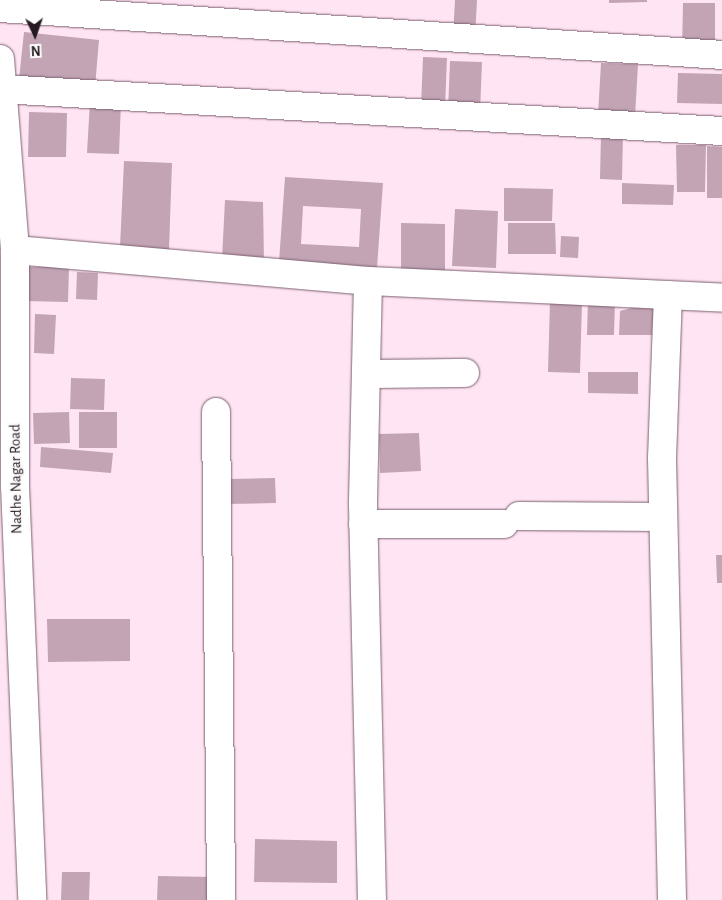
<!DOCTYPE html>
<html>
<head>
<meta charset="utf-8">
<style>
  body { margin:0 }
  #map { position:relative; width:722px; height:900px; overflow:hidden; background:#ffe5f4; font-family:"Alegreya Sans",sans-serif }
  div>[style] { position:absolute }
  .building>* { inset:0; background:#c2a4b5 }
  .roads { filter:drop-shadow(0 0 1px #7b6070) drop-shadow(0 0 1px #7b6070) }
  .minor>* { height:28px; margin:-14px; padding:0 14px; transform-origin:14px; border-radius:14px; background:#fff }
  span { translate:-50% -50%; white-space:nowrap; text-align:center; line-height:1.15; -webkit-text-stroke:5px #fbfbfb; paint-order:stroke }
  .street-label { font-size:15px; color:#251a21 }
  .north { position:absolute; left:10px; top:10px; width:50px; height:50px; -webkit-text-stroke:4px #fbfbfb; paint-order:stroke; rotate:177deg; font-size:14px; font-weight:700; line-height:20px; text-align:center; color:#251a21 }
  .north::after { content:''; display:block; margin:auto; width:18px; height:22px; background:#251a21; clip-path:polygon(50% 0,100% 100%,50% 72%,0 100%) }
</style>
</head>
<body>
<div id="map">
  <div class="building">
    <div style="clip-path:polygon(455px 0,477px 0,475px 38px,453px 36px)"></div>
    <div style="clip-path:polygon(609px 0,647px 0,647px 2px,609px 3px)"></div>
    <div style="clip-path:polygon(683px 3px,715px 3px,715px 50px,682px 50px)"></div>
    <div style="clip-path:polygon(24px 32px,99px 40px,95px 87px,19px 79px)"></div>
    <div style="clip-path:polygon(423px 57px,447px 58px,445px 107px,421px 106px)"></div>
    <div style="clip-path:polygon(450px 61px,482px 62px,480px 112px,448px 111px)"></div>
    <div style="clip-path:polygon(601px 63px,638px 64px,635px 117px,598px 115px)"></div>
    <div style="clip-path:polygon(678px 73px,722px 74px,722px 104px,677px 103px)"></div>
    <div style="clip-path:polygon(90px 101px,121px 102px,119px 154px,87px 153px)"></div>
    <div style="clip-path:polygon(29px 112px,67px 113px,66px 157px,28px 157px)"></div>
    <div style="clip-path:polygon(601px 133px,623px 133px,622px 180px,600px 179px)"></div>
    <div style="clip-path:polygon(676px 145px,706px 145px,705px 192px,677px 192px)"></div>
    <div style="clip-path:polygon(707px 146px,722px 147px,722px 198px,707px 198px)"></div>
    <div style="clip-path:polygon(124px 161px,172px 163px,169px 250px,120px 247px)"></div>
    <div style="clip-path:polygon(evenodd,285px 177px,383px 183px,377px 268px,279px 262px,285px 177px,303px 206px,361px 209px,359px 247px,301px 244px,303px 206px)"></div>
    <div style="clip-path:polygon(622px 183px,674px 185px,673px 205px,622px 204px)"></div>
    <div style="clip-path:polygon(504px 188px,553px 189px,552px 221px,504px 221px)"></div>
    <div style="clip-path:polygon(225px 200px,263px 202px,264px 261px,222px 259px)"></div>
    <div style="clip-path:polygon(455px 209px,498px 211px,496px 268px,452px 266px)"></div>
    <div style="clip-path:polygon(401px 223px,445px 224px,445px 271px,401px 271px)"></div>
    <div style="clip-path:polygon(508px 223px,555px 223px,556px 254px,508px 254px)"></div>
    <div style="clip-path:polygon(561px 236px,579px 237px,578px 258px,560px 257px)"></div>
    <div style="clip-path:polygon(24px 267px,69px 267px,68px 302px,23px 301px)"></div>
    <div style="clip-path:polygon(77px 272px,98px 273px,97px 300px,76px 299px)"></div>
    <div style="clip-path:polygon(588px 299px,615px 300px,614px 335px,587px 335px)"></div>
    <div style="clip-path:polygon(550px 301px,582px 301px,580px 373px,548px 372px)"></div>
    <div style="clip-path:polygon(654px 302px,652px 335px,619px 335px,620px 311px)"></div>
    <div style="clip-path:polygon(35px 314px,56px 315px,54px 354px,34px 353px)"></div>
    <div style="clip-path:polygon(588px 372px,638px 372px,638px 394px,588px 393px)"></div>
    <div style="clip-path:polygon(71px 378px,105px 379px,104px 410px,70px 409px)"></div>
    <div style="clip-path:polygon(69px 412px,70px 443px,34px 444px,33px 413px)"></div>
    <div style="clip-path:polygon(79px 412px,117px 412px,117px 448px,79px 448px)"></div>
    <div style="clip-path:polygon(419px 433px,421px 471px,380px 473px,379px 434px)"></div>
    <div style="clip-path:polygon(41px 447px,113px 453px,111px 473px,40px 467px)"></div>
    <div style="clip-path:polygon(275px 478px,276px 503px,227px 504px,227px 479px)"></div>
    <div style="clip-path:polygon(716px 555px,722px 555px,722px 583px,717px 583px)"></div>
    <div style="clip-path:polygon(47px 619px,130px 619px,130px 661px,48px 662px)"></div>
    <div style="clip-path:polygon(255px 839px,337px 841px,337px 883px,254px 882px)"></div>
    <div style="clip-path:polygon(62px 872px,90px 872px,89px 900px,61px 900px)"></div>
    <div style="clip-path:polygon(158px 876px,213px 877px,213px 900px,157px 900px)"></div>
  </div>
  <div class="roads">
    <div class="minor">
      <div style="left:0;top:8px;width:724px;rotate:3.72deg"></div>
      <div style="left:0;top:59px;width:192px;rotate:85.5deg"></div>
      <div style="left:15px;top:250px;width:236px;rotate:90deg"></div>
      <div style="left:15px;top:486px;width:414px;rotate:87.6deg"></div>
      <div style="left:2px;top:89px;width:721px;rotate:3.34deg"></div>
      <div style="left:15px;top:250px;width:354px;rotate:5deg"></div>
      <div style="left:368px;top:281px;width:354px;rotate:2.7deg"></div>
      <div style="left:368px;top:281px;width:224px;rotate:91.3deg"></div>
      <div style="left:363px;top:505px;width:395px;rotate:88.7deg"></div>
      <div style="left:668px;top:295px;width:163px;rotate:92.1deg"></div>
      <div style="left:662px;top:458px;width:442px;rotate:88.7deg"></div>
      <div style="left:366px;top:374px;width:99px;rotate:-0.6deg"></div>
      <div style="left:216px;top:412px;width:488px;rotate:89.4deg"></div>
      <div style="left:519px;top:516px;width:144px;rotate:0.4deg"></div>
      <div style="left:363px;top:524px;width:141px"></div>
    </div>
  </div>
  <div class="street-label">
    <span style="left:16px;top:479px;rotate:-91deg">Nadhe Nagar Road</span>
  </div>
  <div class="north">N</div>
</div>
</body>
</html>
